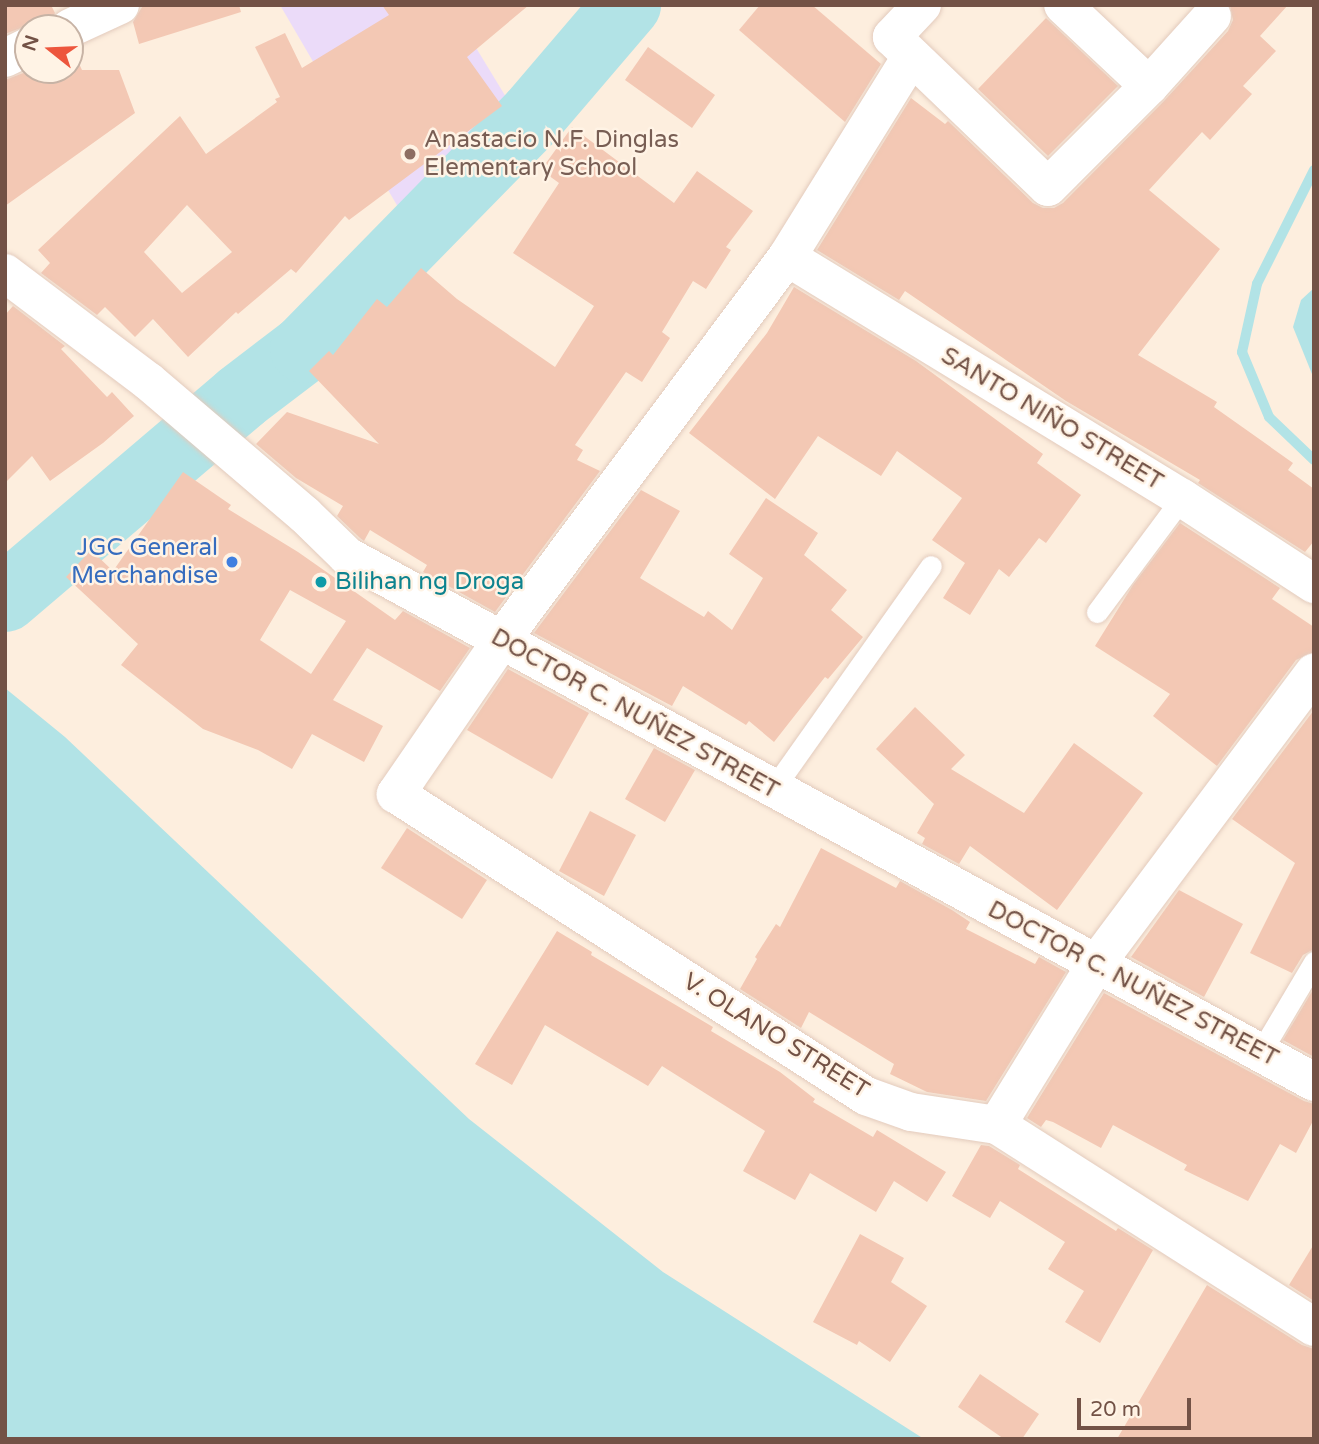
<!DOCTYPE html>
<html>
<head>
<meta charset="utf-8">
<style>
  body { margin:0 }
  #map { position:relative; width:1319px; height:1444px; overflow:hidden; background:#fdeede; font-family:"Varela Round",sans-serif }
  div>[style] { position:absolute }
  .education>* { inset:0; background:#ebdbf9 }
  .water>* { inset:0; background:#b2e3e6 }
  .stream>* { height:10px; margin:-5px; padding:0 5px; transform-origin:5px; border-radius:5px; background:#b2e3e6 }
  .river>* { height:68px; margin:-34px; padding:0 34px; transform-origin:34px; border-radius:34px; background:#b2e3e6 }
  .building>* { inset:0; background:#f3c8b4 }
  .roads { filter:drop-shadow(0 0 2px #e3cbbd) drop-shadow(0 0 2px #e3cbbd) }
  .service>* { height:21px; margin:-10.5px; padding:0 10.5px; transform-origin:10.5px; border-radius:10.5px; background:#fff }
  .minor>* { height:38px; margin:-19px; padding:0 19px; transform-origin:19px; border-radius:19px; background:#fff }
  .secondary>* { height:38px; margin:-19px; padding:0 19px; transform-origin:19px; border-radius:19px; background:#fff }
  .dots>* { width:19px; height:19px; translate:-50% -50%; box-sizing:border-box; border:4px solid #fff3e5; border-radius:50% }
  span { translate:-50% -50%; white-space:nowrap; text-align:center; line-height:1.15; -webkit-text-stroke:5px #fff3e5; paint-order:stroke }
  .education-label { font-size:24px; color:#785e54 }
  .left { translate:0 -50%; text-align:left }
  .street-label { font-size:24px; color:#735246 }
  .shop-label { font-size:24px; color:#366cbe }
  .right { translate:-100% -50%; text-align:right }
  .culture-label { font-size:24px; color:#0d838f }
  .frame { position:absolute; inset:0; border:7px solid #735246; pointer-events:none }
  .north { position:absolute; left:14px; top:14px; width:70px; height:70px; box-sizing:border-box; background:#fff3e5; border:2px solid #c7b3a5; border-radius:50%; rotate:288deg; font-size:19px; font-weight:700; line-height:28px; text-align:center; color:#735246 }
  .north::after { content:''; display:block; margin:auto; width:24px; height:32px; background:#ed563d; clip-path:polygon(50% 0,100% 100%,50% 72%,0 100%) }
  .scale { position:absolute; left:1077px; top:1398px; width:114px; height:32px; box-sizing:border-box; border:4px solid #735246; border-top:0; padding-left:9px; font-size:21px; line-height:24px; white-space:nowrap; color:#735246; -webkit-text-stroke:5px #fff3e5; paint-order:stroke }
</style>
</head>
<body>
<div id="map">
  <div class="education">
    <div style="clip-path:polygon(280px 5px,450px 5px,509px 102px,398px 207px)"></div>
  </div>
  <div class="water">
    <div style="clip-path:polygon(1314px 288px,1314px 379px,1293px 327px,1301px 300px)"></div>
    <div style="clip-path:polygon(5px 688px,65px 737px,469px 1119px,663px 1272px,924px 1439px,5px 1439px)"></div>
  </div>
  <div class="stream">
    <div style="left:1314px;top:170px;width:127px;rotate:116.6deg"></div>
    <div style="left:1257px;top:284px;width:70px;rotate:102.4deg"></div>
    <div style="left:1242px;top:352px;width:70px;rotate:67.4deg"></div>
    <div style="left:1269px;top:417px;width:62px;rotate:43.7deg"></div>
  </div>
  <div class="river">
    <div style="left:5px;top:598px;width:310px;rotate:-40.4deg"></div>
    <div style="left:241px;top:397px;width:79px;rotate:-37.3deg"></div>
    <div style="left:304px;top:349px;width:327px;rotate:-45.6deg"></div>
    <div style="left:533px;top:115px;width:145px;rotate:-49.5deg"></div>
  </div>
  <div class="building">
    <div style="clip-path:polygon(5px 5px,51px 5px,55px 13px,48px 28px,29px 25px,5px 34px)"></div>
    <div style="clip-path:polygon(147px 5px,239px 5px,241px 12px,139px 44px,133px 22px,142px 7px)"></div>
    <div style="clip-path:polygon(evenodd,382px 5px,529px 5px,467px 57px,502px 106px,349px 220px,345px 216px,296px 273px,291px 269px,238px 314px,236px 312px,188px 357px,153px 319px,135px 337px,105px 307px,97px 315px,41px 273px,50px 263px,38px 250px,180px 116px,206px 154px,277px 102px,275px 99px,280px 97px,255px 47px,285px 33px,302px 68px,389px 15px,382px 5px,187px 205px,232px 252px,182px 293px,144px 252px,187px 205px)"></div>
    <div style="clip-path:polygon(760px 5px,812px 5px,881px 64px,845px 122px,739px 30px)"></div>
    <div style="clip-path:polygon(1230px 5px,1288px 5px,1260px 36px,1276px 51px,1243px 86px,1252px 94px,1210px 140px,1202px 132px,1149px 190px,1220px 249px,1138px 355px,1217px 402px,1214px 407px,1293px 463px,1288px 470px,1314px 489px,1314px 541px,1305px 552px,1198px 483px,1200px 480px,1066px 401px,905px 291px,899px 300px,817px 250px,911px 98px,945px 124px,948px 121px,1033px 203px,1043px 208px,1054px 208px,1063px 203px,1164px 101px,1228px 31px,1233px 20px)"></div>
    <div style="clip-path:polygon(1046px 18px,1118px 86px,1048px 156px,978px 89px)"></div>
    <div style="clip-path:polygon(648px 47px,715px 95px,692px 128px,625px 80px)"></div>
    <div style="clip-path:polygon(72px 49px,82px 70px,119px 70px,135px 113px,5px 206px,5px 80px,31px 70px,70px 70px)"></div>
    <div style="clip-path:polygon(572px 127px,674px 203px,697px 171px,753px 211px,726px 247px,731px 250px,706px 289px,693px 281px,662px 332px,670px 338px,642px 382px,626px 372px,575px 445px,583px 450px,577px 460px,600px 471px,495px 612px,423px 572px,427px 565px,370px 530px,364px 541px,360px 538px,337px 516px,343px 506px,296px 478px,256px 444px,287px 412px,379px 444px,309px 371px,329px 351px,333px 355px,377px 299px,387px 307px,421px 268px,457px 299px,555px 367px,594px 306px,513px 253px,559px 183px,541px 170px)"></div>
    <div style="clip-path:polygon(794px 287px,916px 361px,1043px 454px,1037px 463px,1081px 495px,1046px 543px,1039px 538px,1009px 577px,999px 569px,970px 615px,943px 598px,965px 563px,932px 540px,962px 498px,897px 451px,881px 476px,818px 436px,775px 499px,689px 433px,767px 333px)"></div>
    <div style="clip-path:polygon(13px 306px,65px 346px,61px 349px,107px 397px,112px 392px,134px 416px,103px 443px,50px 481px,32px 456px,5px 483px,5px 315px)"></div>
    <div style="clip-path:polygon(evenodd,183px 472px,231px 505px,228px 509px,298px 552px,395px 620px,403px 611px,470px 648px,440px 691px,367px 648px,333px 700px,383px 726px,364px 762px,312px 734px,292px 769px,258px 750px,203px 729px,121px 665px,138px 644px,66px 577px,91px 550px,113px 571px,183px 472px,290px 590px,346px 621px,311px 674px,260px 640px,290px 590px)"></div>
    <div style="clip-path:polygon(641px 490px,680px 511px,640px 578px,704px 617px,708px 611px,732px 630px,763px 578px,729px 554px,766px 498px,818px 533px,804px 555px,847px 590px,831px 610px,863px 637px,828px 679px,825px 677px,774px 742px,749px 721px,746px 725px,683px 686px,672px 706px,534px 633px)"></div>
    <div style="clip-path:polygon(1180px 523px,1280px 588px,1272px 599px,1314px 627px,1314px 652px,1296px 660px,1217px 766px,1153px 716px,1170px 694px,1095px 646px,1133px 585px)"></div>
    <div style="clip-path:polygon(508px 669px,589px 713px,552px 779px,467px 730px)"></div>
    <div style="clip-path:polygon(915px 707px,965px 755px,951px 769px,1024px 813px,1074px 743px,1143px 793px,1057px 910px,970px 846px,959px 864px,922px 844px,925px 838px,917px 833px,934px 804px,876px 749px)"></div>
    <div style="clip-path:polygon(1314px 710px,1314px 949px,1303px 955px,1292px 973px,1250px 953px,1295px 863px,1232px 819px)"></div>
    <div style="clip-path:polygon(654px 748px,695px 770px,665px 822px,625px 799px)"></div>
    <div style="clip-path:polygon(590px 811px,636px 835px,604px 896px,559px 871px)"></div>
    <div style="clip-path:polygon(407px 828px,487px 880px,462px 919px,381px 868px)"></div>
    <div style="clip-path:polygon(821px 848px,896px 888px,900px 881px,952px 910px,970px 922px,966px 929px,1035px 964px,1039px 957px,1066px 972px,986px 1101px,927px 1092px,890px 1074px,894px 1064px,809px 1012px,801px 1028px,740px 989px,757px 959px,755px 957px,776px 924px,780px 927px)"></div>
    <div style="clip-path:polygon(1179px 890px,1243px 924px,1204px 997px,1131px 957px)"></div>
    <div style="clip-path:polygon(557px 931px,592px 952px,591px 955px,713px 1027px,711px 1031px,780px 1072px,815px 1099px,813px 1102px,873px 1137px,877px 1130px,946px 1172px,927px 1202px,894px 1181px,876px 1212px,810px 1173px,795px 1200px,743px 1171px,765px 1131px,662px 1066px,648px 1086px,545px 1025px,512px 1085px,475px 1064px)"></div>
    <div style="clip-path:polygon(1314px 988px,1314px 1057px,1283px 1040px)"></div>
    <div style="clip-path:polygon(1104px 993px,1304px 1101px,1314px 1104px,1314px 1119px,1296px 1153px,1280px 1144px,1248px 1201px,1184px 1170px,1187px 1165px,1113px 1125px,1101px 1148px,1053px 1122px,1046px 1120px,1041px 1127px,1027px 1118px)"></div>
    <div style="clip-path:polygon(981px 1145px,989px 1146px,1020px 1165px,1018px 1169px,1116px 1231px,1118px 1228px,1153px 1250px,1100px 1343px,1065px 1322px,1084px 1291px,1048px 1269px,1065px 1242px,1000px 1201px,990px 1218px,952px 1196px)"></div>
    <div style="clip-path:polygon(860px 1234px,904px 1258px,891px 1282px,927px 1306px,890px 1362px,859px 1341px,857px 1345px,813px 1322px)"></div>
    <div style="clip-path:polygon(1314px 1244px,1314px 1301px,1289px 1285px)"></div>
    <div style="clip-path:polygon(1207px 1285px,1302px 1345px,1314px 1349px,1314px 1439px,1117px 1439px)"></div>
    <div style="clip-path:polygon(980px 1374px,1039px 1414px,1022px 1439px,1004px 1439px,958px 1407px)"></div>
  </div>
  <div class="roads">
    <div class="service">
      <div style="left:1097px;top:612px;width:142px;rotate:-53.3deg"></div>
      <div style="left:773px;top:789px;width:273px;rotate:-54.7deg"></div>
      <div style="left:1260px;top:1053px;width:106px;rotate:-59.3deg"></div>
    </div>
    <div class="minor">
      <div style="left:922px;top:5px;width:44px;rotate:133.2deg"></div>
      <div style="left:892px;top:37px;width:216px;rotate:43.9deg"></div>
      <div style="left:1048px;top:187px;width:143px;rotate:-45deg"></div>
      <div style="left:1149px;top:86px;width:118px;rotate:-136.7deg"></div>
      <div style="left:70px;top:28px;width:55px;rotate:-24.7deg"></div>
      <div style="left:911px;top:57px;width:235px;rotate:121.8deg"></div>
      <div style="left:787px;top:257px;width:479px;rotate:126.7deg"></div>
      <div style="left:501px;top:641px;width:186px;rotate:124.5deg"></div>
      <div style="left:396px;top:794px;width:559px;rotate:32.72deg"></div>
      <div style="left:866px;top:1096px;width:48px;rotate:19.6deg"></div>
      <div style="left:911px;top:1112px;width:87px;rotate:8.6deg"></div>
      <div style="left:997px;top:1125px;width:376px;rotate:32.5deg"></div>
      <div style="left:5px;top:58px;width:25px;rotate:-26deg"></div>
      <div style="left:1149px;top:86px;width:94px;rotate:-48deg"></div>
      <div style="left:787px;top:257px;width:463px;rotate:31.4deg"></div>
      <div style="left:1182px;top:498px;width:158px;rotate:33.1deg"></div>
      <div style="left:997px;top:1125px;width:189px;rotate:-58.4deg"></div>
      <div style="left:1096px;top:964px;width:364px;rotate:-53.2deg"></div>
    </div>
    <div class="secondary">
      <div style="left:5px;top:273px;width:179px;rotate:37.1deg"></div>
      <div style="left:148px;top:381px;width:206px;rotate:40.5deg"></div>
      <div style="left:305px;top:515px;width:59px;rotate:44.3deg"></div>
      <div style="left:347px;top:556px;width:1101px;rotate:28.54deg"></div>
    </div>
  </div>
  <div class="dots">
    <div style="left:410px;top:154px;background:#8d6e63"></div>
    <div style="left:232px;top:562px;background:#3f7fe0"></div>
    <div style="left:321px;top:582px;background:#0f9aa8"></div>
  </div>
  <div class="education-label">
    <span class="left" style="left:424px;top:154px">Anastacio N.F. Dinglas<br>Elementary School</span>
  </div>
  <div class="street-label">
    <span style="left:1052px;top:419px;rotate:31deg">SANTO NIÑO STREET</span>
    <span style="left:635px;top:714px;rotate:29deg">DOCTOR C. NUÑEZ STREET</span>
    <span style="left:1133px;top:984px;rotate:28deg">DOCTOR C. NUÑEZ STREET</span>
    <span style="left:776px;top:1036px;rotate:32deg">V. OLANO STREET</span>
  </div>
  <div class="shop-label">
    <span class="right" style="left:218px;top:562px">JGC General<br>Merchandise</span>
  </div>
  <div class="culture-label">
    <span class="left" style="left:335px;top:582px">Bilihan ng Droga</span>
  </div>
  <div class="frame"></div>
  <div class="north">N</div>
  <div class="scale">20 m</div>
</div>
</body>
</html>
